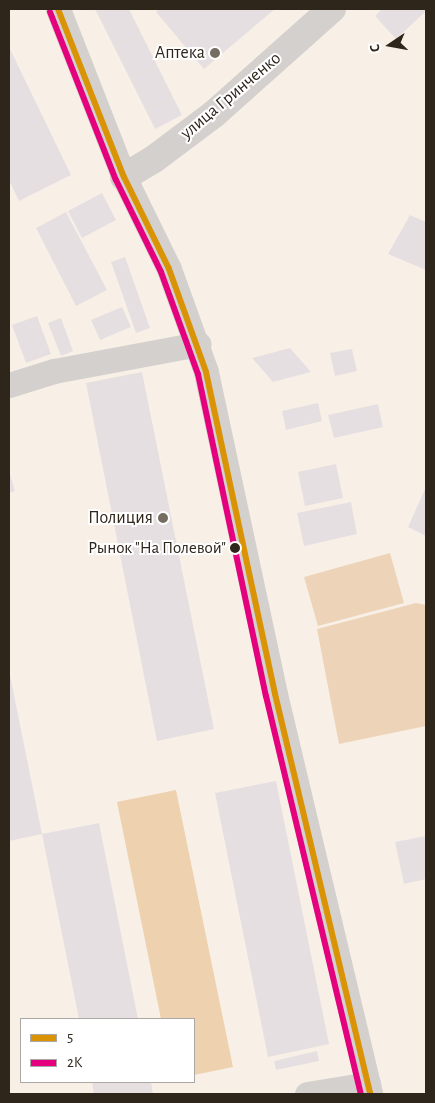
<!DOCTYPE html>
<html>
<head>
<meta charset="utf-8">
<style>
  body { margin:0 }
  #map { position:relative; width:435px; height:1103px; overflow:hidden; background:#f8f0e7; font-family:"Alegreya Sans",sans-serif }
  div>[style] { position:absolute }
  .green>* { inset:0; background:#edd4b8 }
  .forest>* { inset:0; background:#eed1af }
  .building>* { inset:0; background:#e5dfe1 }
  .minor>* { height:25px; margin:-12.5px; padding:0 12.5px; transform-origin:12.5px; border-radius:12.5px; background:#d3d0cd }
  .tertiary>* { height:28px; margin:-14px; padding:0 14px; transform-origin:14px; border-radius:14px; background:#d3d0cd }
  .bus-1>* { height:6px; margin:-3px; padding:0 3px; transform-origin:3px; border-radius:3px; background:#d99304 }
  .bus-2>* { height:6px; margin:-3px; padding:0 3px; transform-origin:3px; border-radius:3px; background:#e5007d }
  .dots>* { width:14px; height:14px; translate:-50% -50%; box-sizing:border-box; border:2px solid #fff; border-radius:50% }
  span { translate:-50% -50%; white-space:nowrap; text-align:center; line-height:1.15; -webkit-text-stroke:4px #fff; paint-order:stroke }
  .bus-label { font-size:17px; color:#2e251b }
  .right { translate:-100% -50%; text-align:right }
  .poi-label { font-size:18px; color:#2e251b }
  .street-label { font-size:18px; color:#2e251b }
  .frame { position:absolute; inset:0; border:10px solid #2e251b; pointer-events:none }
  .legend { position:absolute; left:20px; top:1018px; width:175px; height:65px; box-sizing:border-box; background:#fff; border:1px solid #aba8a4; margin:0; padding:6px 9px; list-style:none; font-size:15px; color:#2e251b }
  .legend li { display:flex; align-items:center; gap:10px; height:25px }
  .legend b { width:25px; border:1px solid #aba8a4 }
  .north { position:absolute; left:365px; top:20px; width:50px; height:50px; -webkit-text-stroke:4px #fff; paint-order:stroke; rotate:258deg; font-size:14px; font-weight:700; line-height:20px; text-align:center; color:#2e251b }
  .north::after { content:''; display:block; margin:auto; width:18px; height:22px; background:#2e251b; clip-path:polygon(50% 0,100% 100%,50% 72%,0 100%) }
</style>
</head>
<body>
<div id="map">
  <div class="green">
    <div style="clip-path:polygon(390px 553px,404px 603px,318px 626px,304px 577px)"></div>
    <div style="clip-path:polygon(416px 603px,426px 605px,426px 726px,339px 744px,317px 629px)"></div>
  </div>
  <div class="forest">
    <div style="clip-path:polygon(176px 790px,233px 1067px,194px 1075px,194px 1019px,161px 1019px,117px 802px)"></div>
  </div>
  <div class="building">
    <div style="clip-path:polygon(95px 9px,129px 9px,182px 115px,155px 129px)"></div>
    <div style="clip-path:polygon(159px 9px,275px 9px,204px 69px,156px 12px)"></div>
    <div style="clip-path:polygon(382px 9px,426px 9px,426px 11px,396px 39px,375px 16px)"></div>
    <div style="clip-path:polygon(9px 47px,71px 175px,19px 201px,9px 180px)"></div>
    <div style="clip-path:polygon(102px 193px,116px 220px,82px 238px,68px 211px)"></div>
    <div style="clip-path:polygon(66px 212px,107px 290px,76px 306px,36px 228px)"></div>
    <div style="clip-path:polygon(410px 215px,426px 222px,426px 270px,388px 254px)"></div>
    <div style="clip-path:polygon(125px 257px,150px 328px,136px 333px,111px 262px)"></div>
    <div style="clip-path:polygon(122px 307px,131px 327px,100px 340px,91px 320px)"></div>
    <div style="clip-path:polygon(37px 316px,51px 354px,26px 363px,12px 325px)"></div>
    <div style="clip-path:polygon(61px 318px,73px 351px,61px 356px,48px 323px)"></div>
    <div style="clip-path:polygon(290px 348px,311px 372px,273px 382px,252px 358px)"></div>
    <div style="clip-path:polygon(352px 349px,357px 371px,335px 376px,330px 353px)"></div>
    <div style="clip-path:polygon(142px 372px,214px 729px,157px 741px,86px 383px)"></div>
    <div style="clip-path:polygon(318px 403px,322px 421px,286px 430px,282px 411px)"></div>
    <div style="clip-path:polygon(378px 404px,383px 427px,334px 438px,328px 415px)"></div>
    <div style="clip-path:polygon(336px 464px,343px 498px,305px 506px,298px 472px)"></div>
    <div style="clip-path:polygon(9px 471px,15px 491px,9px 493px)"></div>
    <div style="clip-path:polygon(426px 487px,426px 536px,408px 527px)"></div>
    <div style="clip-path:polygon(351px 502px,357px 534px,304px 546px,297px 513px)"></div>
    <div style="clip-path:polygon(9px 670px,42px 834px,9px 841px)"></div>
    <div style="clip-path:polygon(276px 781px,329px 1044px,268px 1057px,215px 793px)"></div>
    <div style="clip-path:polygon(99px 823px,138px 1019px,79px 1019px,42px 834px)"></div>
    <div style="clip-path:polygon(426px 836px,426px 879px,404px 884px,395px 842px)"></div>
    <div style="clip-path:polygon(317px 1051px,319px 1061px,276px 1070px,274px 1061px)"></div>
    <div style="clip-path:polygon(92px 1082px,151px 1082px,153px 1094px,94px 1094px)"></div>
  </div>
  <div class="minor">
    <div style="left:58px;top:9px;width:180px;rotate:68.6deg"></div>
    <div style="left:124px;top:177px;width:102px;rotate:63.9deg"></div>
    <div style="left:169px;top:269px;width:109px;rotate:70.2deg"></div>
    <div style="left:206px;top:372px;width:329px;rotate:77.9deg"></div>
    <div style="left:275px;top:694px;width:411px;rotate:76.6deg"></div>
    <div style="left:9px;top:385px;width:47px;rotate:-17.3deg"></div>
    <div style="left:54px;top:371px;width:147px;rotate:-10.6deg"></div>
    <div style="left:307px;top:1094px;width:62px;rotate:-9.3deg"></div>
  </div>
  <div class="tertiary">
    <div style="left:124px;top:177px;width:35px;rotate:-31deg"></div>
    <div style="left:154px;top:159px;width:75px;rotate:-36.9deg"></div>
    <div style="left:214px;top:114px;width:158px;rotate:-41.7deg"></div>
  </div>
  <div class="bus-1">
    <div style="left:58px;top:9px;width:180px;rotate:68.6deg"></div>
    <div style="left:124px;top:177px;width:102px;rotate:63.9deg"></div>
    <div style="left:169px;top:269px;width:109px;rotate:70.2deg"></div>
    <div style="left:206px;top:372px;width:329px;rotate:77.9deg"></div>
    <div style="left:275px;top:694px;width:411px;rotate:76.6deg"></div>
  </div>
  <div class="bus-2">
    <div style="left:50px;top:12px;width:180px;rotate:68.6deg"></div>
    <div style="left:116px;top:180px;width:102px;rotate:63.9deg"></div>
    <div style="left:161px;top:272px;width:109px;rotate:70.1deg"></div>
    <div style="left:198px;top:374px;width:329px;rotate:78.1deg"></div>
    <div style="left:266px;top:696px;width:409px;rotate:76.6deg"></div>
  </div>
  <div class="dots">
    <div style="left:215px;top:53px;background:#756c62"></div>
    <div style="left:163px;top:518px;background:#756c62"></div>
    <div style="left:235px;top:548px;background:#2e251b"></div>
  </div>
  <div class="bus-label">
    <span class="right" style="left:226px;top:548px">Рынок "На Полевой"</span>
  </div>
  <div class="poi-label">
    <span class="right" style="left:205px;top:53px">Аптека</span>
    <span class="right" style="left:153px;top:518px">Полиция</span>
  </div>
  <div class="street-label">
    <span style="left:231px;top:96px;rotate:-40deg">улица Гринченко</span>
  </div>
  <div class="frame"></div>
  <ul class="legend">
  <li><b style="height:6px;background:#d99304"></b>5</li>
  <li><b style="height:6px;background:#e5007d"></b>2К</li>
  </ul>
  <div class="north">С</div>
</div>
</body>
</html>
